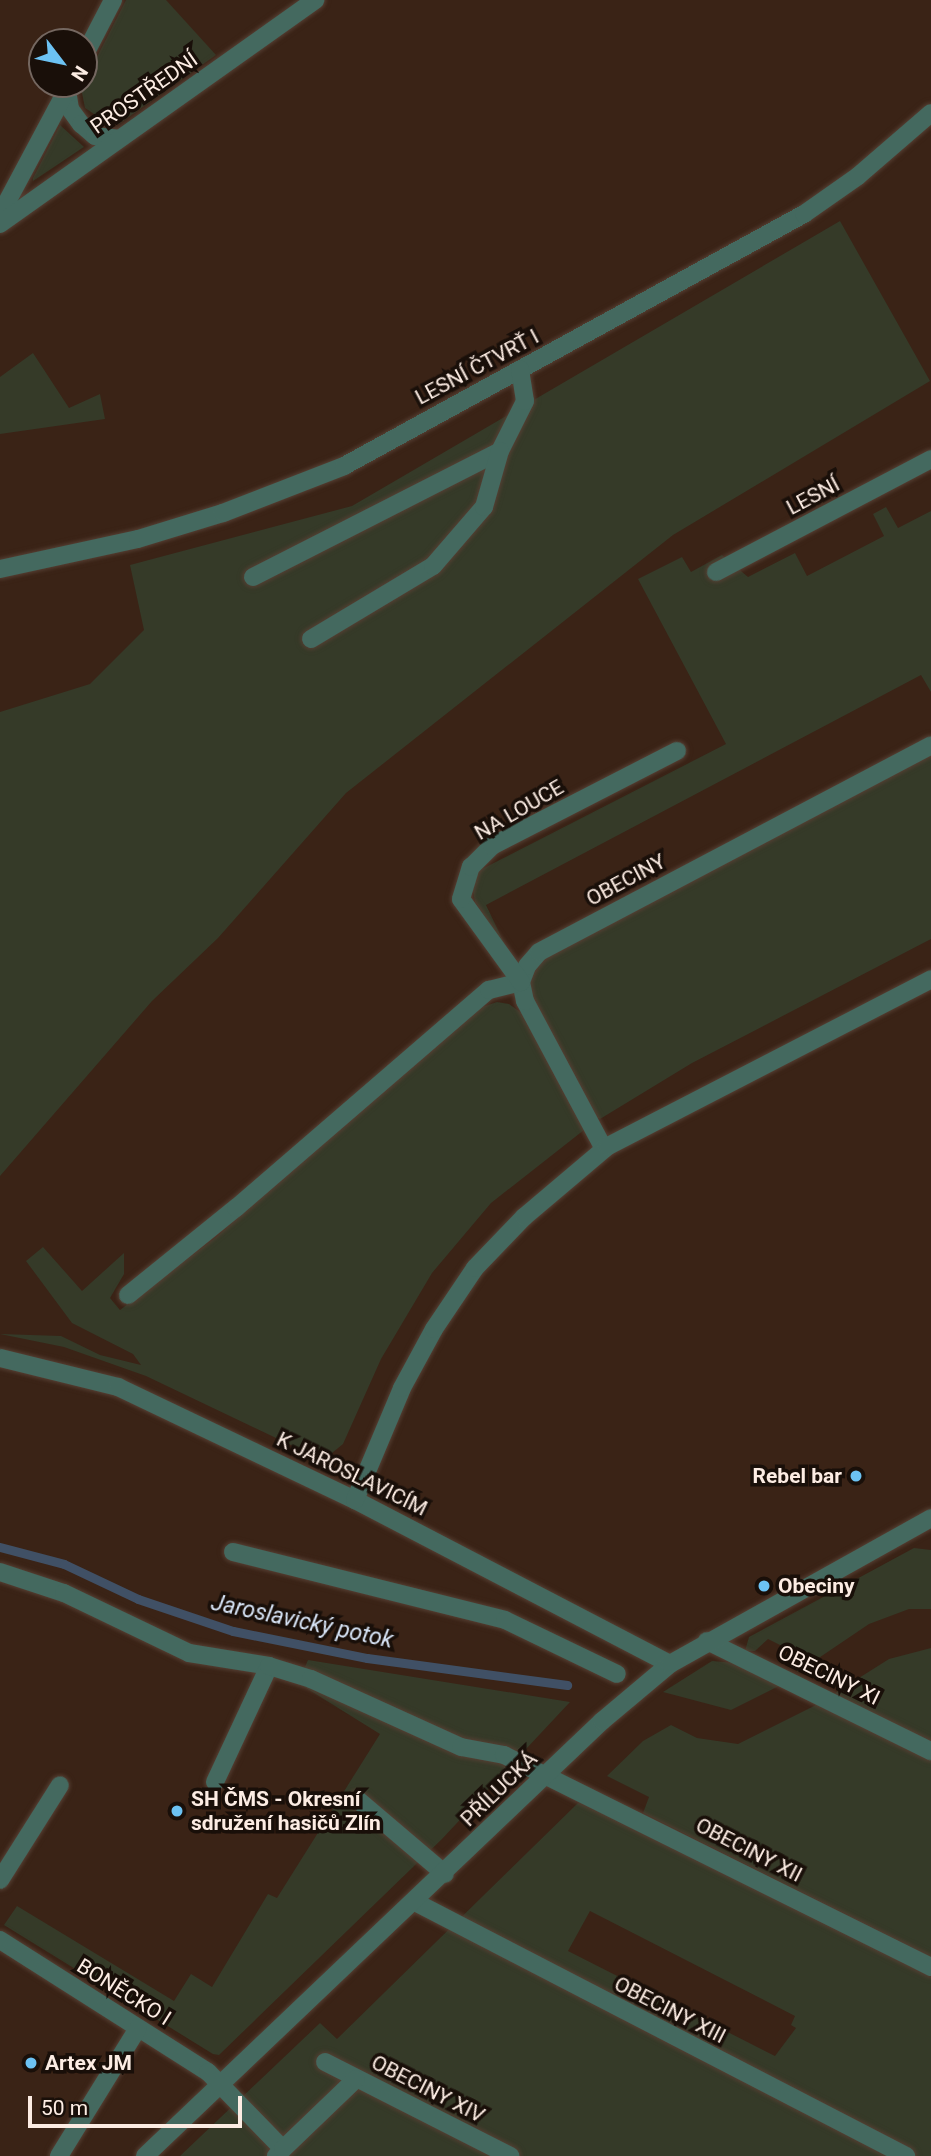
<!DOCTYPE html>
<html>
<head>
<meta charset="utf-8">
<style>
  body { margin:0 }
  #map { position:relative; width:931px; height:2156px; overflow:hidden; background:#3a2316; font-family:Roboto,sans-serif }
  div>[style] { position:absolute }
  .green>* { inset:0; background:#353a28 }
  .stream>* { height:9px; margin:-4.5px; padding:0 4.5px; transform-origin:4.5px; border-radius:4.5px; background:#405065 }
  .roads { filter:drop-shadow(0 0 2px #553f33) drop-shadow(0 0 2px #553f33) }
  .minor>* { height:18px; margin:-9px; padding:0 9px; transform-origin:9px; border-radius:9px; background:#44695f }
  .dots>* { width:19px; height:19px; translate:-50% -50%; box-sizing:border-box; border:4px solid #190f09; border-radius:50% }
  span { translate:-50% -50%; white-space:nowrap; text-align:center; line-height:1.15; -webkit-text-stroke:7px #190f09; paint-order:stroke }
  .street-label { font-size:21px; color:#fcece3 }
  .poi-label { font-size:21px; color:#fcece3; font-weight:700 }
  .right { translate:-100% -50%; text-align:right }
  .left { translate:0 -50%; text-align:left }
  .water-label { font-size:23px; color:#d7e4f6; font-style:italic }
  .north { position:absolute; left:28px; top:28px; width:70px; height:70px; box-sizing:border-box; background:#190f09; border:2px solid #746760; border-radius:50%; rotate:122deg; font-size:19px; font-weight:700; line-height:28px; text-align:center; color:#fcece3 }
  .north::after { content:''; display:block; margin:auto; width:24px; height:32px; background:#6cc2f3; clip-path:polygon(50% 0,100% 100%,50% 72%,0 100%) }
  .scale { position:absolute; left:28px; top:2096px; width:214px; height:32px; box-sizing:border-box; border:4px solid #fcece3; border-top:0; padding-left:9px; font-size:21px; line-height:24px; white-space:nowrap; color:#fcece3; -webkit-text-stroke:5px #190f09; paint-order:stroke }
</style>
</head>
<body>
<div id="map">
  <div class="green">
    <div style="clip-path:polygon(126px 0,166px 0,216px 55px,119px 124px,109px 124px,85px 108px,81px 88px)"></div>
    <div style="clip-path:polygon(60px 125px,84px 147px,33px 181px,33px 178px)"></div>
    <div style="clip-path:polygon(840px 221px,930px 381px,673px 535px,346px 793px,218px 938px,152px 1001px,0 1176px,0 712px,90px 684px,144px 630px,130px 565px,352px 506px)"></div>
    <div style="clip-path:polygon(33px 353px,69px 408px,100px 394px,105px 419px,0 434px,0 377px)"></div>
    <div style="clip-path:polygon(886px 507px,898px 528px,931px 511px,931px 692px,921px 675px,486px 905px,507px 949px,475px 902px,472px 885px,480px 870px,726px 744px,638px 579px,682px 557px,691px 572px,722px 555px,748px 577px,795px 553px,807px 576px,884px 536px,873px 514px)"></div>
    <div style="clip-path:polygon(931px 753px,931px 939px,692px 1063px,600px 1119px,593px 1115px,532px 999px,530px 984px,535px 964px)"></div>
    <div style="clip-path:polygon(497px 1002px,509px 1004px,523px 1014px,584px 1130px,491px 1203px,432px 1273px,381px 1359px,343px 1444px,332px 1453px,316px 1457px,146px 1376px,64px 1347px,0 1334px,61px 1336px,100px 1355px,141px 1365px,133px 1354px,72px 1323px,26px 1261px,43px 1247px,82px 1291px,124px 1253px,124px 1274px,110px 1298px,120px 1310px,215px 1238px,479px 1008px)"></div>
    <div style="clip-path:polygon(914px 1548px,931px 1550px,931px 1609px,909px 1609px,869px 1624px,798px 1672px,793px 1666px,798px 1654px,768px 1639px,755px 1651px,745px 1651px,749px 1637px)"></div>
    <div style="clip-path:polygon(931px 1648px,931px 1743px,832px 1695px,889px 1659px)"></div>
    <div style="clip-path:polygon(308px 1660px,570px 1702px,442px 1839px,219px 2055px,213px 2054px,4px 1925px,17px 1906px,174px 2001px,191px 1974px,212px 1987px,268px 1894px,277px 1898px,380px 1734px,298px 1683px)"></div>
    <div style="clip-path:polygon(712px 1661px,737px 1663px,781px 1685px,731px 1710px,663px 1692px)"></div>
    <div style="clip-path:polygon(818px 1704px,931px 1759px,931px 1957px,643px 1813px,649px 1797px,607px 1776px,643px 1741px,671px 1725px,697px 1738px,738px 1744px)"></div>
    <div style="clip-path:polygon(evenodd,579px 1802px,931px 1977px,931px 2156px,180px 2156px,320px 2023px,337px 2039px,579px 1802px,590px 1911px,795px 2016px,791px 2025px,796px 2028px,775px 2056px,568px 1951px,590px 1911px)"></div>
  </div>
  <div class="stream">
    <div style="left:0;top:1547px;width:66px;rotate:14.9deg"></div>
    <div style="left:64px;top:1564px;width:82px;rotate:25.3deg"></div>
    <div style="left:138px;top:1599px;width:100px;rotate:18.6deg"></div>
    <div style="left:233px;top:1631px;width:137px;rotate:11.4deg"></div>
    <div style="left:367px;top:1658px;width:202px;rotate:7.7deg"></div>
  </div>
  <div class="roads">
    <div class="minor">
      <div style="left:84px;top:56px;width:63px;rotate:-62.6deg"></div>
      <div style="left:67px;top:90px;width:19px;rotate:81deg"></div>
      <div style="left:70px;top:109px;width:19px;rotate:54deg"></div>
      <div style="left:81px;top:124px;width:18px;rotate:41deg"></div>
      <div style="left:95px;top:136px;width:23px;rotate:7deg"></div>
      <div style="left:0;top:215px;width:149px;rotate:-61.9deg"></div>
      <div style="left:0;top:224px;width:387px;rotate:-35.4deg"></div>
      <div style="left:0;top:569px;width:141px;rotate:-12.3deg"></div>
      <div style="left:138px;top:539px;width:89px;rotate:-17deg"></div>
      <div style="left:223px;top:513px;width:130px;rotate:-21.2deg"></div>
      <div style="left:344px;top:466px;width:525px;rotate:-28.72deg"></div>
      <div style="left:804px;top:214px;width:66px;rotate:-35.1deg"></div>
      <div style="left:858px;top:176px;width:96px;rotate:-40.8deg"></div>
      <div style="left:716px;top:572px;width:243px;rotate:-27.7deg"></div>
      <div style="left:253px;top:577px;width:277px;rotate:-27deg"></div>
      <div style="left:500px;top:451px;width:56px;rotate:-63.4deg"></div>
      <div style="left:525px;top:401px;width:32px;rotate:-99deg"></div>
      <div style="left:311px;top:639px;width:142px;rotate:-30.9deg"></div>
      <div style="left:433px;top:566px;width:78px;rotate:-49.2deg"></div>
      <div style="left:484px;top:507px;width:58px;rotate:-74.1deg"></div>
      <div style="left:604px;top:1149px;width:168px;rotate:-118.1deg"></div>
      <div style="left:525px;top:1001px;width:19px;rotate:-102deg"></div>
      <div style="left:521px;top:982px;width:17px;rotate:-69deg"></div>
      <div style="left:527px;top:966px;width:18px;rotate:-49deg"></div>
      <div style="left:539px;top:952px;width:443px;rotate:-27.8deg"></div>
      <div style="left:128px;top:1295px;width:139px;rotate:-38.9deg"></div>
      <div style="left:236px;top:1208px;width:334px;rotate:-40.8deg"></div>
      <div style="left:489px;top:990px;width:33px;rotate:-14deg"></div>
      <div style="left:521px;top:982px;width:102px;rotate:-125.9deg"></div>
      <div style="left:461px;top:899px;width:34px;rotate:-73deg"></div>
      <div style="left:471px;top:867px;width:30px;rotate:-45deg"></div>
      <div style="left:492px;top:846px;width:208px;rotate:-27.2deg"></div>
      <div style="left:0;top:1358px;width:122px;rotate:13.8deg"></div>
      <div style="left:118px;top:1387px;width:263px;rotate:25.5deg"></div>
      <div style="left:355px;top:1500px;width:355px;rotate:27.5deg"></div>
      <div style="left:355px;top:1500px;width:121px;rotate:-67.2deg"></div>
      <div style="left:402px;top:1388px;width:67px;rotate:-61.5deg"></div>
      <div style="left:434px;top:1329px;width:73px;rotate:-56.1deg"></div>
      <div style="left:475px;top:1268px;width:71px;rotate:-46.1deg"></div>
      <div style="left:524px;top:1217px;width:110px;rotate:-40.2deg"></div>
      <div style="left:608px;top:1146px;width:364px;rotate:-27.3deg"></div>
      <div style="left:233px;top:1552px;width:280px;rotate:14deg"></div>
      <div style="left:505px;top:1620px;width:124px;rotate:25.7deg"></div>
      <div style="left:0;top:1572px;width:67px;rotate:18.2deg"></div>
      <div style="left:64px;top:1593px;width:139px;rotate:25.6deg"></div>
      <div style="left:189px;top:1653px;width:81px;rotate:9.2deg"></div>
      <div style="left:707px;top:1641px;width:250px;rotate:26.2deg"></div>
      <div style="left:215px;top:1782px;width:128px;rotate:-65deg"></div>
      <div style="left:269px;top:1666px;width:44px;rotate:17.2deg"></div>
      <div style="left:311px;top:1679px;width:165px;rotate:24.4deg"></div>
      <div style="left:461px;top:1747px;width:44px;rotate:10.5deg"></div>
      <div style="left:504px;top:1755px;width:477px;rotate:26.4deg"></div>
      <div style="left:358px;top:1800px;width:114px;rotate:40.4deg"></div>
      <div style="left:0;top:1880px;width:112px;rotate:-57.7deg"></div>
      <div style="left:415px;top:1902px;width:553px;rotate:27.35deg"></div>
      <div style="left:0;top:1940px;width:246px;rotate:32.4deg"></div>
      <div style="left:208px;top:2072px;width:107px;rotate:45.8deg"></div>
      <div style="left:283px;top:2149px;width:10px;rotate:135deg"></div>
      <div style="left:325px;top:2062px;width:208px;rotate:26.9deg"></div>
      <div style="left:283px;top:2149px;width:101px;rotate:-43.8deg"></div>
      <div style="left:59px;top:2156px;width:150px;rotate:-58.3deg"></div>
      <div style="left:145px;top:2156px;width:631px;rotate:-43.59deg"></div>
      <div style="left:602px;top:1721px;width:89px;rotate:-40deg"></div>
      <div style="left:670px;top:1664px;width:299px;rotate:-29.2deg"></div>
    </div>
  </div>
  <div class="dots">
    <div style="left:856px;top:1476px;background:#6cc2f3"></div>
    <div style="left:764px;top:1586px;background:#6cc2f3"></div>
    <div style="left:177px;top:1811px;background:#6cc2f3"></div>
    <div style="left:31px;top:2063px;background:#6cc2f3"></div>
  </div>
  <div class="street-label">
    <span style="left:144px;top:93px;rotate:-35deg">PROSTŘEDNÍ</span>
    <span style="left:477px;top:367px;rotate:-28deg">LESNÍ ČTVRŤ I</span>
    <span style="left:813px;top:496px;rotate:-28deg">LESNÍ</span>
    <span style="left:519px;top:810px;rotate:-30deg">NA LOUCE</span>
    <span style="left:626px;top:880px;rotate:-28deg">OBECINY</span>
    <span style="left:352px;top:1474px;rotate:26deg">K JAROSLAVICÍM</span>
    <span style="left:829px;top:1675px;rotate:26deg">OBECINY XI</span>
    <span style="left:499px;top:1789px;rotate:-44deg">PŘÍLUCKÁ</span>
    <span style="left:749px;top:1850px;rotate:27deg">OBECINY XII</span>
    <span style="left:124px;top:1992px;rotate:32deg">BONĚCKO I</span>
    <span style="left:670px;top:2010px;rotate:27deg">OBECINY XIII</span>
    <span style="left:428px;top:2089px;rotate:27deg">OBECINY XIV</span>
  </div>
  <div class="poi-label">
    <span class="right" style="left:842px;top:1476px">Rebel bar</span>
    <span class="left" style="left:778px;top:1586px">Obeciny</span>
    <span class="left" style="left:191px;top:1811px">SH ČMS - Okresní<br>sdružení hasičů Zlín</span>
    <span class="left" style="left:45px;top:2063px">Artex JM</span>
  </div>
  <div class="water-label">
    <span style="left:302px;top:1622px;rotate:12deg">Jaroslavický potok</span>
  </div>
  <div class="north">N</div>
  <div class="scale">50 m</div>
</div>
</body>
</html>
